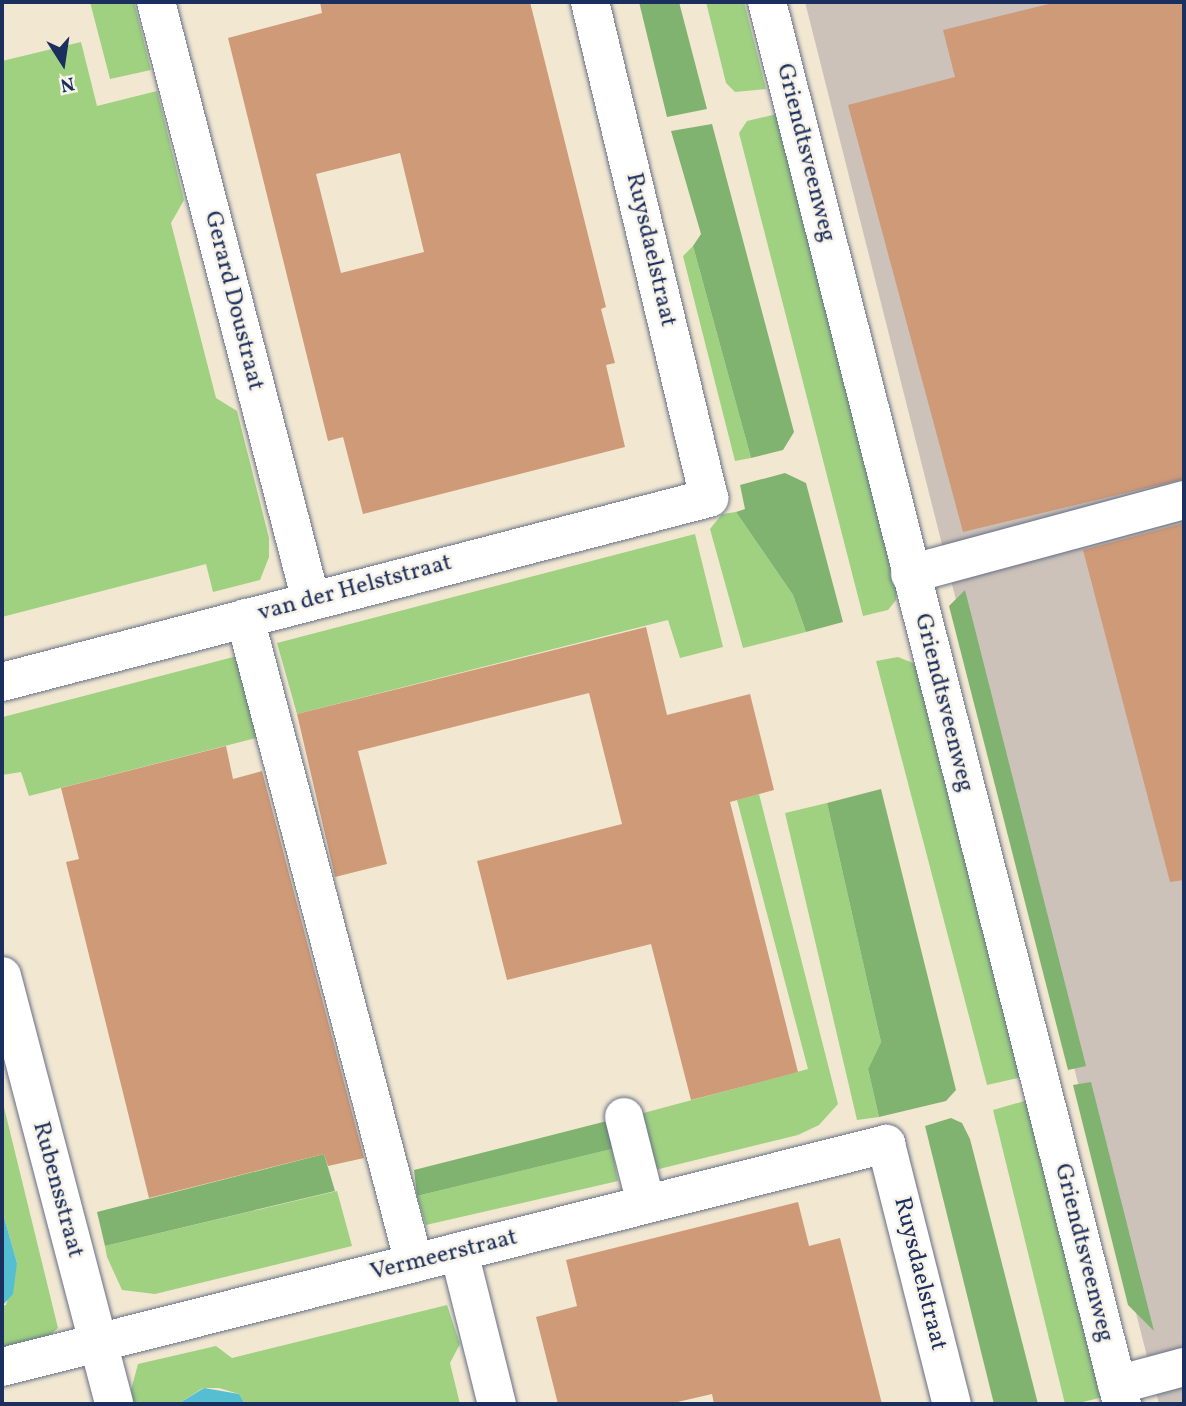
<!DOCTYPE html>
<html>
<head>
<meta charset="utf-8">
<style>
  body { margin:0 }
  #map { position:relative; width:1186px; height:1406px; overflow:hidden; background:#f2e8d2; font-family:Vollkorn,serif }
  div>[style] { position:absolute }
  .industrial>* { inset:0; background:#cdc2b9 }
  .green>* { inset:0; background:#9fd181 }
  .forest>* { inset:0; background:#7fb36f }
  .water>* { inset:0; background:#55bfd1 }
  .building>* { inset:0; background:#cf9a77 }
  .roads { filter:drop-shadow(0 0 2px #667087) drop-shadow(0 0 2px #667087) }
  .minor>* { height:38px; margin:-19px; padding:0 19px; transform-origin:19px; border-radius:19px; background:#fff }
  span { translate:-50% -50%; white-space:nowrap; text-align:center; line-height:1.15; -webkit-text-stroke:5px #f7f3e8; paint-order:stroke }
  .street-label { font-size:24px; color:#1b2f5e }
  .frame { position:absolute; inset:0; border:4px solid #1b2f5e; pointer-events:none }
  .north { position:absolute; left:28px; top:28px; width:70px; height:70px; -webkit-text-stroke:5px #f7f3e8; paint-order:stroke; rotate:168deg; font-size:19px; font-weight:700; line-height:28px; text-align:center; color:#1b2f5e }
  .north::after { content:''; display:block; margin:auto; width:24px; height:32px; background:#1b2f5e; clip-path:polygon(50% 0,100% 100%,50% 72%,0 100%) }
</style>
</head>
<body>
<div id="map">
  <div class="industrial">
    <div style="clip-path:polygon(805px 2px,1184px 2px,1184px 1404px,1159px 1404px)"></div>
  </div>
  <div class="green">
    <div style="clip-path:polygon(90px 2px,134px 2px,151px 70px,110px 79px)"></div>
    <div style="clip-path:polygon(706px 2px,744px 2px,766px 89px,735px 92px,726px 83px)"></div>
    <div style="clip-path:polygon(81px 42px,97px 106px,157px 91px,184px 200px,171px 223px,216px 398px,237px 411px,269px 538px,269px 557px,260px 580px,213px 592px,206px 564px,2px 617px,2px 61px)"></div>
    <div style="clip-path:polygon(777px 114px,897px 585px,896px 600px,888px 610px,863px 616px,739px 133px,747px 121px)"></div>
    <div style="clip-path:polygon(693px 246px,751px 458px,735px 461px,683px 256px)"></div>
    <div style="clip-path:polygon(736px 512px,793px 595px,806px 632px,743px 648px,710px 529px,722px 514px)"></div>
    <div style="clip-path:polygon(695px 534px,723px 647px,680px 658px,668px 620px,297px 714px,277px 643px)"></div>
    <div style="clip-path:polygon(241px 655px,260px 737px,29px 796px,21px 772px,2px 775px,3px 717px)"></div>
    <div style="clip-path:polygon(898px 657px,913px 663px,921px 672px,1022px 1077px,987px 1085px,876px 661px)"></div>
    <div style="clip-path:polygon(759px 794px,838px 1104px,819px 1125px,798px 1135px,655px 1170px,636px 1115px,808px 1069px,737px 800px)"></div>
    <div style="clip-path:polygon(827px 803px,881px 1042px,868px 1069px,879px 1117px,857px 1120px,785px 813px)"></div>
    <div style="clip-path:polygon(2px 1099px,58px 1328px,50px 1335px,2px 1349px,2px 1306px,6px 1305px,17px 1263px,2px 1210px)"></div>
    <div style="clip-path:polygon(1028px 1100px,1103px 1397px,1075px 1404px,1065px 1404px,993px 1110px)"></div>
    <div style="clip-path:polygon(612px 1149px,618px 1181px,426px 1225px,417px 1196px)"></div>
    <div style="clip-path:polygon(337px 1191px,352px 1246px,155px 1294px,122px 1290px,107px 1257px,105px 1246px)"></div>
    <div style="clip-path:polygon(447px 1305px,460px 1344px,450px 1363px,460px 1404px,245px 1404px,239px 1394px,219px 1388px,203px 1388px,178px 1404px,133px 1404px,131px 1390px,138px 1364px,216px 1346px,232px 1358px)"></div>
  </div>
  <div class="forest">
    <div style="clip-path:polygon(639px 2px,679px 2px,707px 109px,667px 117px)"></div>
    <div style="clip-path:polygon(712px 124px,794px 432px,783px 450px,751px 458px,693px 246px,701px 234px,671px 131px)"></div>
    <div style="clip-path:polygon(785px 473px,806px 483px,843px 622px,806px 632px,793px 595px,736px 512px,745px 509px,740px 485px)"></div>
    <div style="clip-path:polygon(965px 590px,1086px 1066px,1068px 1070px,949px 606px)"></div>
    <div style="clip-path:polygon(881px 789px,956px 1090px,946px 1101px,879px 1117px,868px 1069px,881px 1042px,827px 803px)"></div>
    <div style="clip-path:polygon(1091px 1082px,1154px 1331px,1128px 1305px,1073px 1085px)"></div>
    <div style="clip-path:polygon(951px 1118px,962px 1123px,970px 1139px,1038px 1404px,994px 1404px,925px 1126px)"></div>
    <div style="clip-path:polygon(607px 1121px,612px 1149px,417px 1196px,414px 1170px)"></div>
    <div style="clip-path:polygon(324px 1154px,335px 1191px,105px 1246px,97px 1212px)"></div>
  </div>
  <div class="water">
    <div style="clip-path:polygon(2px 1210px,17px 1263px,13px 1294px,2px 1306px)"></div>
    <div style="clip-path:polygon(204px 1388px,239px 1394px,245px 1404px,178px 1404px)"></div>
  </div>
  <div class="building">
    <div style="clip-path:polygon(evenodd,320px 2px,530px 2px,606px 307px,601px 309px,615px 363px,606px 365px,625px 447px,363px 514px,343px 437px,328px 441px,228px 38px,322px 13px,320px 2px,400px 153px,424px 252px,341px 273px,316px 174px,400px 153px)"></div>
    <div style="clip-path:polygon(1057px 2px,1184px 2px,1184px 479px,963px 532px,848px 105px,955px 77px,943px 30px)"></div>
    <div style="clip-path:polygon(1184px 523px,1184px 880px,1170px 882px,1083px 550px)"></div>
    <div style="clip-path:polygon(646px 627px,667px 715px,750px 694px,774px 790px,730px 802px,798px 1072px,691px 1100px,651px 944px,507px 980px,477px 861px,622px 824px,589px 693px,358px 751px,387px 864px,335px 877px,297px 714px)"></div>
    <div style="clip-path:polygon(226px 746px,233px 779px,262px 771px,364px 1158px,328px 1166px,324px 1154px,149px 1198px,66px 862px,79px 859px,61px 788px)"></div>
    <div style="clip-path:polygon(798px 1202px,809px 1246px,840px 1238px,882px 1404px,714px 1404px,712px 1394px,669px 1404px,558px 1404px,536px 1317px,577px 1306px,566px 1260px)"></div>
  </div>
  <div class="roads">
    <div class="minor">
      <div style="left:156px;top:2px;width:619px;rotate:75.49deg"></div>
      <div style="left:767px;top:2px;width:1446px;rotate:75.79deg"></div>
      <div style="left:910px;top:574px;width:284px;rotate:-15.1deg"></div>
      <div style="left:245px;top:618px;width:667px;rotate:75.32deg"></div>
      <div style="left:2px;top:682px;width:731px;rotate:-14.59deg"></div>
      <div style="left:709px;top:498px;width:510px;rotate:-103.49deg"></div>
      <div style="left:2px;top:976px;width:442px;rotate:75.3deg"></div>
      <div style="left:624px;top:1117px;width:90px;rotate:75.8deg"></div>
      <div style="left:459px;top:1252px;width:157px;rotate:76deg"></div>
      <div style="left:2px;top:1367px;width:912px;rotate:-14.16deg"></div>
      <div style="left:886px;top:1144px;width:268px;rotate:75.8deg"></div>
      <div style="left:1117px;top:1385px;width:69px;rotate:-15deg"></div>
    </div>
  </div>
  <div class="street-label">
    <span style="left:805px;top:153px;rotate:76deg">Griendtsveenweg</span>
    <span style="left:650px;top:250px;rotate:77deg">Ruysdaelstraat</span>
    <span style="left:233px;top:301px;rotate:76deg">Gerard Doustraat</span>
    <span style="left:355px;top:589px;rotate:-15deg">van der Helststraat</span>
    <span style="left:943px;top:703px;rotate:76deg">Griendtsveenweg</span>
    <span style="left:57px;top:1190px;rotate:75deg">Rubensstraat</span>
    <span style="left:1083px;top:1253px;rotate:76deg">Griendtsveenweg</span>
    <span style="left:444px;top:1256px;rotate:-14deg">Vermeerstraat</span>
    <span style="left:919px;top:1274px;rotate:76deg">Ruysdaelstraat</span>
  </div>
  <div class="frame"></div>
  <div class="north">N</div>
</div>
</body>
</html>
